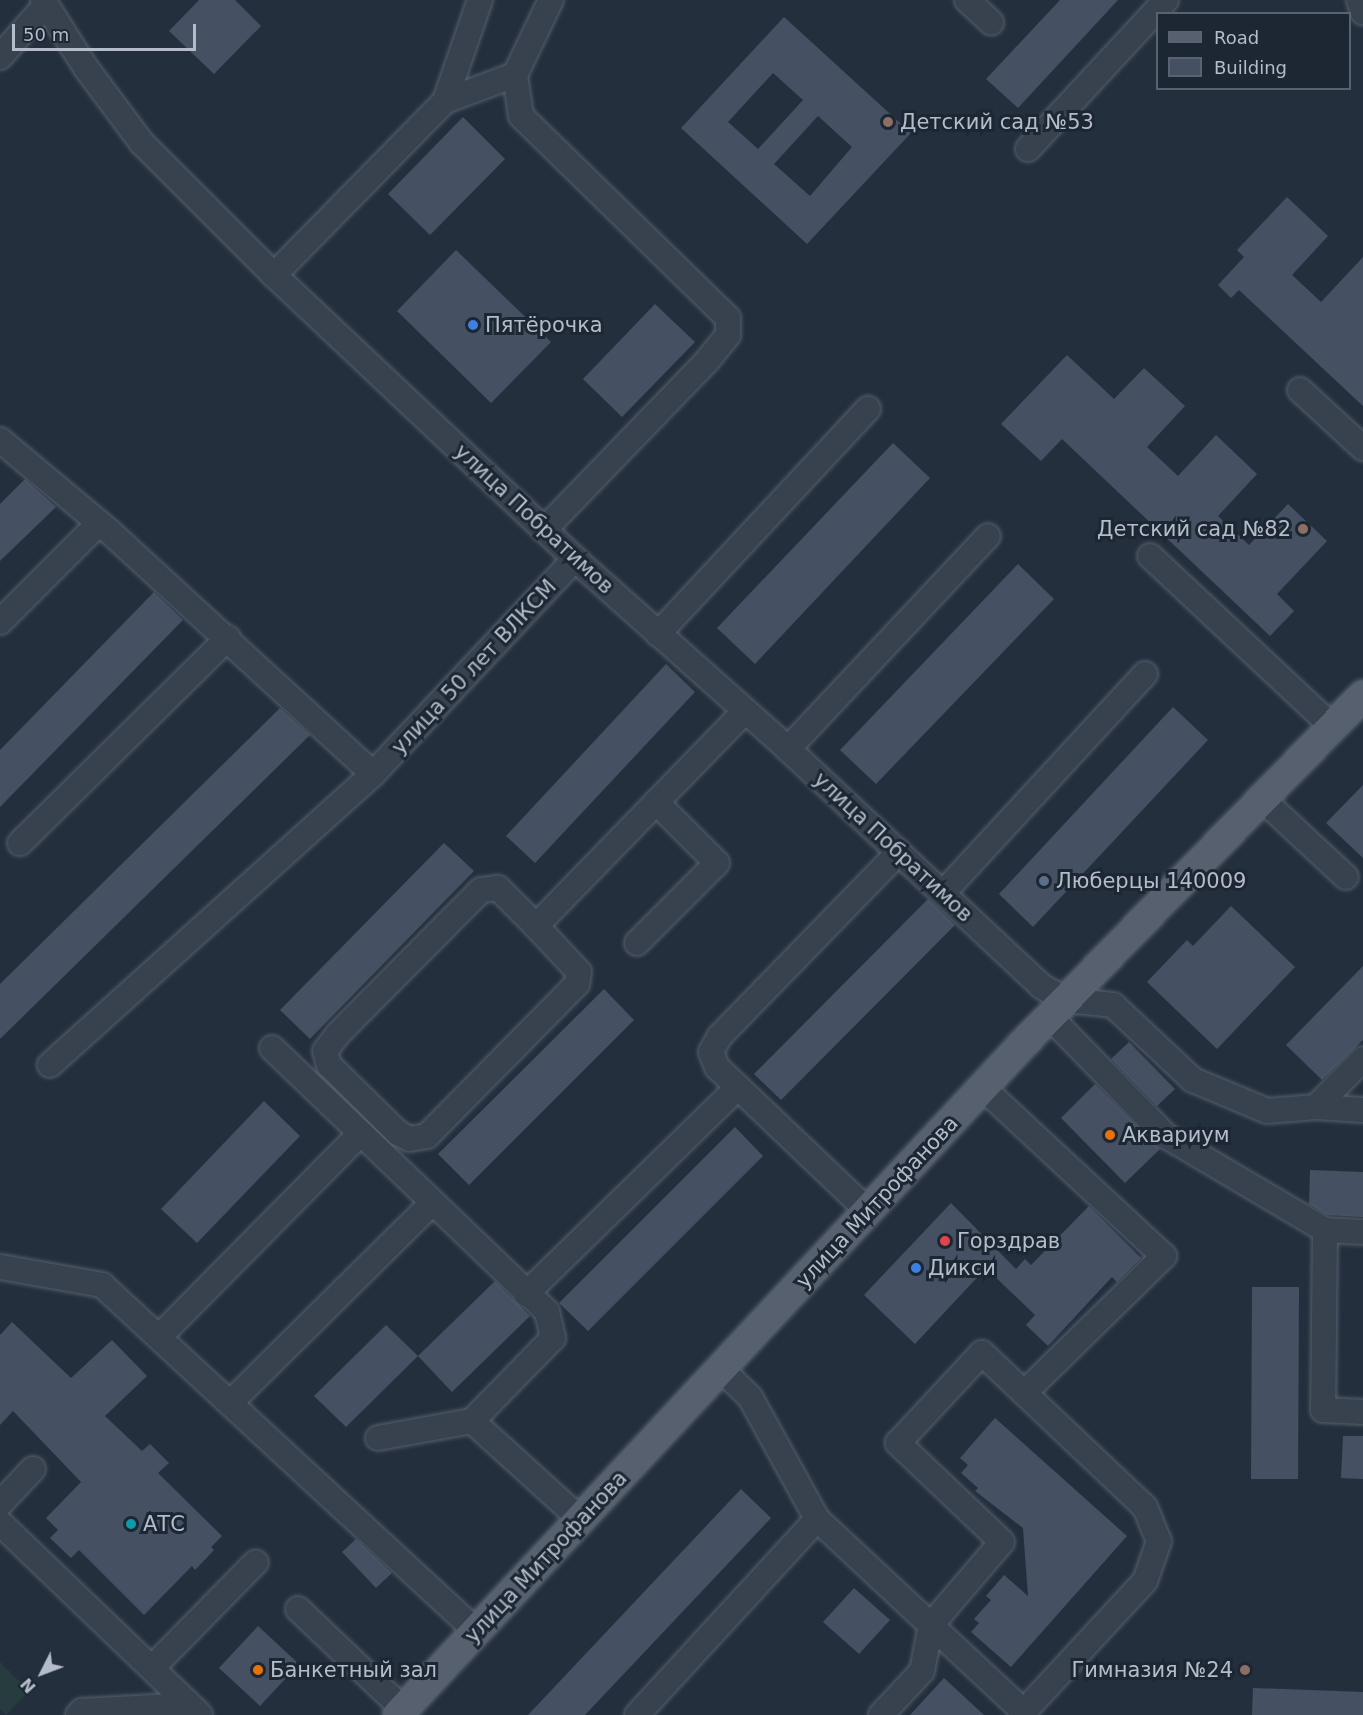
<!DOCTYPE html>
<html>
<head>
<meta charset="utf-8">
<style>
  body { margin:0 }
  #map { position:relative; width:1363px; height:1715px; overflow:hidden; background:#242f3e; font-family:"DejaVu Sans",sans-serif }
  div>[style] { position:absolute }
  .green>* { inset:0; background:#263c3f }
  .building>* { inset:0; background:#455162 }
  .roads { filter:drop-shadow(0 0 2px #565f6c) drop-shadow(0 0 2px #565f6c) }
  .minor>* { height:24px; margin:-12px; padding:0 12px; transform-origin:12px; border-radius:12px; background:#38414e }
  .major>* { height:30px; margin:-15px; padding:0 15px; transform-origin:15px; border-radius:15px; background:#56606e }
  .dots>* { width:16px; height:16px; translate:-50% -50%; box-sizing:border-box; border:3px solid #1d2633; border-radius:50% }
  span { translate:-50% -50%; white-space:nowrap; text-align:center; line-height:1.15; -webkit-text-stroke:6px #1d2633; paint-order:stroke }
  .poi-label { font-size:21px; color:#b4bcc9 }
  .left { translate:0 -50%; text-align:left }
  .right { translate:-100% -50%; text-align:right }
  .street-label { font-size:21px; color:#b4bcc9 }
  .legend { position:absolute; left:1156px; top:12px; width:195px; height:78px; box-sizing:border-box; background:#1d2633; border:2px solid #59626f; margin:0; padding:8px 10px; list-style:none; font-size:18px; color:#b4bcc9 }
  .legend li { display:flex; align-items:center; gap:12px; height:30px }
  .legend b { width:30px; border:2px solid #59626f }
  .north { position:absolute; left:12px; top:1643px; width:60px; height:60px; -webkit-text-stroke:4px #1d2633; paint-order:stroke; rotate:228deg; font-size:16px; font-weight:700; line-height:24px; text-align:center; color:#b4bcc9 }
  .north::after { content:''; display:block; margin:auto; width:21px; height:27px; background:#b4bcc9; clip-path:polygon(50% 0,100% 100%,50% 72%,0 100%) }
  .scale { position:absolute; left:12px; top:24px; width:184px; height:27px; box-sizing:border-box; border:3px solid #b4bcc9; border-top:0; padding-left:8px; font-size:18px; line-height:21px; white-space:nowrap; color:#b4bcc9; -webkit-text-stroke:4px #1d2633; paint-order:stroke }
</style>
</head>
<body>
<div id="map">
  <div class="green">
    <div style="clip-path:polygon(0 1662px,29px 1691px,6px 1715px,0 1709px)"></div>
  </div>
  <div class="building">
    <div style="clip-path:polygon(199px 0,235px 0,261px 26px,214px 74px,169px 31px)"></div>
    <div style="clip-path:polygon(1060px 0,1118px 0,1018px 108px,986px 79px)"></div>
    <div style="clip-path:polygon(evenodd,784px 17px,911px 133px,807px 244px,681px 128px,784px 17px,773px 73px,803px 100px,758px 149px,728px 122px,773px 73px,784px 17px,818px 116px,852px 147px,810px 196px,774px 164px,818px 116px)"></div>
    <div style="clip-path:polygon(463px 117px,505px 159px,430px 235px,388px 194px)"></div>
    <div style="clip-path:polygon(1287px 197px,1328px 236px,1292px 275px,1321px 302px,1363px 257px,1363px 406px,1239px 290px,1231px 298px,1218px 285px,1244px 257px,1237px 250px)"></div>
    <div style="clip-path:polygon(456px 250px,551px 342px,491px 403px,397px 311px)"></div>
    <div style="clip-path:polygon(655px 304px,695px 342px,622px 417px,583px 379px)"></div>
    <div style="clip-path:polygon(1067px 355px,1114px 399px,1144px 368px,1185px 406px,1147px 447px,1178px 476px,1216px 435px,1257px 474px,1218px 516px,1249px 545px,1288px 504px,1327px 541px,1277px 594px,1294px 611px,1270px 636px,1062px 439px,1041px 461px,1001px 424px)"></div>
    <div style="clip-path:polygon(893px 443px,930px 478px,755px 664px,717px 628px)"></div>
    <div style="clip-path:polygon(25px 479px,56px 507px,0 561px,0 504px)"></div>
    <div style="clip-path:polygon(1018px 564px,1054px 599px,876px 784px,840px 750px)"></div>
    <div style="clip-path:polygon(154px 592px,183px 620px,0 807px,0 750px)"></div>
    <div style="clip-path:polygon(666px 664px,695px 692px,535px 863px,506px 836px)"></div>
    <div style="clip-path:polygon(1173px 707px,1208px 740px,1033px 927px,999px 894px)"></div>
    <div style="clip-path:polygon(280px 708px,310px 735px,0 1039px,0 984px)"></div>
    <div style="clip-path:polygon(1363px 785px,1363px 858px,1326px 823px)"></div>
    <div style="clip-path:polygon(444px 843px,474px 871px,310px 1039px,280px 1010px)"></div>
    <div style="clip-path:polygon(928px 899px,955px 925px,781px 1100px,754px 1074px)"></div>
    <div style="clip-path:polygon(1231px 906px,1295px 967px,1217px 1049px,1147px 982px,1187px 940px,1193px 946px)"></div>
    <div style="clip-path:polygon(1363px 966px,1363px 1040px,1322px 1080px,1286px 1045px)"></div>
    <div style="clip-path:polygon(604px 989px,634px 1020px,469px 1185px,438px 1154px)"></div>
    <div style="clip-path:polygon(1129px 1042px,1175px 1089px,1157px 1106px,1111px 1059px)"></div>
    <div style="clip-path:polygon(1095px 1084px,1160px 1149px,1125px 1183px,1061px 1118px)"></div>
    <div style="clip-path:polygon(264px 1101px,300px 1136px,197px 1243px,161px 1209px)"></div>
    <div style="clip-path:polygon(735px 1127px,763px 1156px,588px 1331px,559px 1303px)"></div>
    <div style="clip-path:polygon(1310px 1170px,1363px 1172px,1363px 1217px,1327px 1215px,1309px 1204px)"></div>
    <div style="clip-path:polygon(951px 1203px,1016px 1269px,1025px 1259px,1031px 1265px,1089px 1206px,1141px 1258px,1117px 1282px,1112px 1277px,1048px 1346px,1026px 1325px,1035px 1315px,986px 1268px,915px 1344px,864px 1295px)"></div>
    <div style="clip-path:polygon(495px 1281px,530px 1316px,452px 1392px,418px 1356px)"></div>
    <div style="clip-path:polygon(1252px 1287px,1299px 1287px,1298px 1479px,1251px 1479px)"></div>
    <div style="clip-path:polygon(12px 1322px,71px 1378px,112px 1340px,147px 1376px,105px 1416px,142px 1451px,150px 1444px,169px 1463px,158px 1473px,222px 1536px,211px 1547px,214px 1550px,195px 1570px,192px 1566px,144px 1615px,79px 1550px,71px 1558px,50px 1538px,58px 1530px,46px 1518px,81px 1482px,13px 1411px,0 1425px,0 1335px)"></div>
    <div style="clip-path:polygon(386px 1325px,418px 1356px,346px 1427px,314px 1396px)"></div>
    <div style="clip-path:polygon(995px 1418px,1127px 1536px,1011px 1667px,971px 1632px,979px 1623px,974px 1619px,991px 1600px,986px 1596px,1004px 1575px,1028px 1596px,1023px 1528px,975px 1491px,978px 1488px,961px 1473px,968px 1465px,960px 1458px)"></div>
    <div style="clip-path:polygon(1343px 1436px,1363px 1436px,1363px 1479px,1341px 1478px)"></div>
    <div style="clip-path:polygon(741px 1489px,771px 1518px,585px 1715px,528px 1715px)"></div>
    <div style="clip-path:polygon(356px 1539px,392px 1573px,376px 1588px,342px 1552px)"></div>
    <div style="clip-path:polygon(854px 1588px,890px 1620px,859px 1654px,823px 1622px)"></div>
    <div style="clip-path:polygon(258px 1626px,299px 1664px,260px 1706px,219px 1668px)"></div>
    <div style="clip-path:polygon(944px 1678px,984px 1715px,910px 1715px)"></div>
    <div style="clip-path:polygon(1253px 1688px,1363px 1692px,1363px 1715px,1252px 1715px)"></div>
  </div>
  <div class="roads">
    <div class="minor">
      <div style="left:43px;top:0;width:80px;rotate:57.7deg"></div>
      <div style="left:86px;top:68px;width:94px;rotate:53.3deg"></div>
      <div style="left:142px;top:143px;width:187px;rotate:45deg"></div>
      <div style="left:274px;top:275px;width:414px;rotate:43.3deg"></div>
      <div style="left:575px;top:559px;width:285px;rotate:41.7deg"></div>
      <div style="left:788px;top:749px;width:347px;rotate:43.1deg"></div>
      <div style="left:1041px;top:986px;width:28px;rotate:30deg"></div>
      <div style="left:1065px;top:1000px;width:48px;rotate:5.9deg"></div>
      <div style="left:1113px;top:1005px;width:110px;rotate:43.2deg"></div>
      <div style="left:1193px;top:1080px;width:80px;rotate:22.7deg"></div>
      <div style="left:1267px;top:1111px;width:49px;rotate:-4.7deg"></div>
      <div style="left:1316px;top:1107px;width:47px;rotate:3.7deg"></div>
      <div style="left:480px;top:0;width:107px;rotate:109.1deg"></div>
      <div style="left:445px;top:101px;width:75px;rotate:-20.4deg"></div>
      <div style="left:515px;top:75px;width:83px;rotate:-64.4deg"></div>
      <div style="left:967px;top:0;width:33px;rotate:43deg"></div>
      <div style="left:1359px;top:0;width:13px;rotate:72deg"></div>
      <div style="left:0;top:57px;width:69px;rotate:-48.5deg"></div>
      <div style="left:515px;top:75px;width:41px;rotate:81.7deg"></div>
      <div style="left:521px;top:116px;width:289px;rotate:44.3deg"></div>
      <div style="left:728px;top:318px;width:17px;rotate:90deg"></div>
      <div style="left:728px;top:335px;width:32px;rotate:129deg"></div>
      <div style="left:708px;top:360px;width:236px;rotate:134deg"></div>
      <div style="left:1028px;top:149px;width:203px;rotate:-47.2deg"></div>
      <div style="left:274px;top:275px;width:244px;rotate:-45.5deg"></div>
      <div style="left:1300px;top:390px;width:86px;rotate:42.6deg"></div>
      <div style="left:0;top:440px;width:143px;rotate:39.9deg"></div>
      <div style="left:110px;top:532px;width:357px;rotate:42.6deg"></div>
      <div style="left:373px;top:774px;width:435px;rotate:138deg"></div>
      <div style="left:1150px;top:556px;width:250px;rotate:43.1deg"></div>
      <div style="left:0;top:622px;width:140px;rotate:-45deg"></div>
      <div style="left:658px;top:634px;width:308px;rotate:-47deg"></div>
      <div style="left:788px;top:749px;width:292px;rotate:-46.8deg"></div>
      <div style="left:373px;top:774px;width:295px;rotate:-46.8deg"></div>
      <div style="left:1263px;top:800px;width:113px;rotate:42.9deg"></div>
      <div style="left:20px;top:843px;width:292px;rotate:-44.6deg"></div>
      <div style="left:943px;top:893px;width:298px;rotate:-47.3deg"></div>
      <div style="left:536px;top:926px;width:54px;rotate:-135deg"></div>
      <div style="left:498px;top:888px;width:17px;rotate:173deg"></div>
      <div style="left:481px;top:890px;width:203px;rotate:134.8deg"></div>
      <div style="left:338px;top:1034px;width:21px;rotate:127deg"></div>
      <div style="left:325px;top:1051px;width:15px;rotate:74deg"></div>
      <div style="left:329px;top:1065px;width:97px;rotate:44.6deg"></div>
      <div style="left:398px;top:1133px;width:13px;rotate:27deg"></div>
      <div style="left:410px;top:1139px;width:17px;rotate:-10deg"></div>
      <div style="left:427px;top:1136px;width:214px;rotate:-45.4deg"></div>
      <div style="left:577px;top:984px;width:12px;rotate:-81deg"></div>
      <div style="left:579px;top:972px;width:63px;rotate:-133.1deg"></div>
      <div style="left:536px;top:926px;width:300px;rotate:-45.8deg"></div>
      <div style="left:637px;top:943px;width:113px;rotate:-45deg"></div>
      <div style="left:717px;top:863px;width:86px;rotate:-135deg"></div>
      <div style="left:1050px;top:1017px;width:166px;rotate:45.7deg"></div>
      <div style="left:1166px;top:1136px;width:185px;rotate:30.6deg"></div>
      <div style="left:1325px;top:1230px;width:38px;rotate:3deg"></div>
      <div style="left:272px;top:1048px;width:381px;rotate:43.8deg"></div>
      <div style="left:547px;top:1312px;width:27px;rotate:77deg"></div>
      <div style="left:553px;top:1338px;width:116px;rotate:134.3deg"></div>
      <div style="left:983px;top:1088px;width:247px;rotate:42.9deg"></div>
      <div style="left:1164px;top:1256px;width:194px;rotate:135.6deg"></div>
      <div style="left:1316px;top:1107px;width:67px;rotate:-45.6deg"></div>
      <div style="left:868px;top:1211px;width:209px;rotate:-136.4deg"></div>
      <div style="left:717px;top:1067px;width:16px;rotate:-112deg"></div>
      <div style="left:711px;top:1052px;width:18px;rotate:-61deg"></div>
      <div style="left:720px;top:1036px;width:257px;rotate:-45.8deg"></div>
      <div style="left:1325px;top:1230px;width:180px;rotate:90.6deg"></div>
      <div style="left:1323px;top:1410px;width:40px;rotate:2.9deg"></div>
      <div style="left:0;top:1267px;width:104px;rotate:10deg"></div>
      <div style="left:102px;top:1285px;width:510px;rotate:42.77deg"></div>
      <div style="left:526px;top:1294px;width:296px;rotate:-44.3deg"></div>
      <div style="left:159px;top:1337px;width:286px;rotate:-45.3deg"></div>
      <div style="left:722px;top:1370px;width:39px;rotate:44deg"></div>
      <div style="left:750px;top:1397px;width:139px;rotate:61.2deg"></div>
      <div style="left:230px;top:1403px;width:283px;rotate:-44.7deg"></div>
      <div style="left:378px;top:1438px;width:96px;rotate:-10.3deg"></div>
      <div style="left:472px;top:1421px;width:147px;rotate:42.2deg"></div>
      <div style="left:0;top:1504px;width:48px;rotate:-46.7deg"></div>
      <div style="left:0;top:1523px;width:277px;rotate:43.8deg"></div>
      <div style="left:298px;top:1609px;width:145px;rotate:43.6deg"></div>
      <div style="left:152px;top:1668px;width:148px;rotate:-45.5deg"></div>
      <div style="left:78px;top:1715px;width:6px;rotate:-45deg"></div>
      <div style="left:82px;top:1711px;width:108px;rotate:-3.2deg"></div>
      <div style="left:637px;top:1715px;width:266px;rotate:-47.4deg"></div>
      <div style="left:817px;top:1519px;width:283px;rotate:43deg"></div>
      <div style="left:881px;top:1715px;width:60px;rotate:-47deg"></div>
      <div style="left:922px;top:1671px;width:47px;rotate:-78.9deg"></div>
      <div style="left:931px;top:1625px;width:109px;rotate:-49.5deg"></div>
      <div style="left:1002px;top:1542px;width:144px;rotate:-136.4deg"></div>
      <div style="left:898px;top:1443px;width:123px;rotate:-47deg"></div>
      <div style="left:982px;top:1353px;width:224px;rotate:43.4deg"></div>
      <div style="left:1145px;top:1507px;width:37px;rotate:68deg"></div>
      <div style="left:1159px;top:1541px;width:42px;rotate:109.3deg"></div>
      <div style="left:1145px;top:1581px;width:183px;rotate:132.8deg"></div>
    </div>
    <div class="major">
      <div style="left:398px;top:1715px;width:917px;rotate:-47.03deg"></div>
      <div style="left:1023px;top:1044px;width:487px;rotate:-45.7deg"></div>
    </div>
  </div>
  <div class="dots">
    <div style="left:888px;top:122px;background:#8d6e63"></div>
    <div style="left:473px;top:325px;background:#3f7fe0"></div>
    <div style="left:1303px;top:529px;background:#8d6e63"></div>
    <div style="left:1044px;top:881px;background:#5c6f8a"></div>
    <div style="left:1110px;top:1135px;background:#e8710a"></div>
    <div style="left:945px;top:1241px;background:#e0444e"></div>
    <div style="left:916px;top:1268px;background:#3f7fe0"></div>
    <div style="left:131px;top:1524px;background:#0f9aa8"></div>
    <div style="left:258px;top:1670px;background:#e8710a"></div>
    <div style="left:1245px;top:1670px;background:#8d6e63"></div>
  </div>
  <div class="poi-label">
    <span class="left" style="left:900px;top:122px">Детский сад №53</span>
    <span class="left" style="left:485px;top:325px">Пятёрочка</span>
    <span class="right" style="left:1291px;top:529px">Детский сад №82</span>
    <span class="left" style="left:1056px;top:881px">Люберцы 140009</span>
    <span class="left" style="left:1122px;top:1135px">Аквариум</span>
    <span class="left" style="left:957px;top:1241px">Горздрав</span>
    <span class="left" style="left:928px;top:1268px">Дикси</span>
    <span class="left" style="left:143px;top:1524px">АТС</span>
    <span class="left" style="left:270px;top:1670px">Банкетный зал</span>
    <span class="right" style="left:1233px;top:1670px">Гимназия №24</span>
  </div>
  <div class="street-label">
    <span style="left:534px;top:519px;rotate:43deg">улица Побратимов</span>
    <span style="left:474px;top:667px;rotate:-47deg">улица 50 лет ВЛКСМ</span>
    <span style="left:893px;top:847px;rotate:43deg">улица Побратимов</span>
    <span style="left:877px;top:1202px;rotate:-47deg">улица Митрофанова</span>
    <span style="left:546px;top:1557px;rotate:-47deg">улица Митрофанова</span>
  </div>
  <ul class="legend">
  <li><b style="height:8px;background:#56606e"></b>Road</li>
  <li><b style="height:16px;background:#455162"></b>Building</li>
  </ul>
  <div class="north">N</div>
  <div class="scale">50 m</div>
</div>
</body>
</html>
